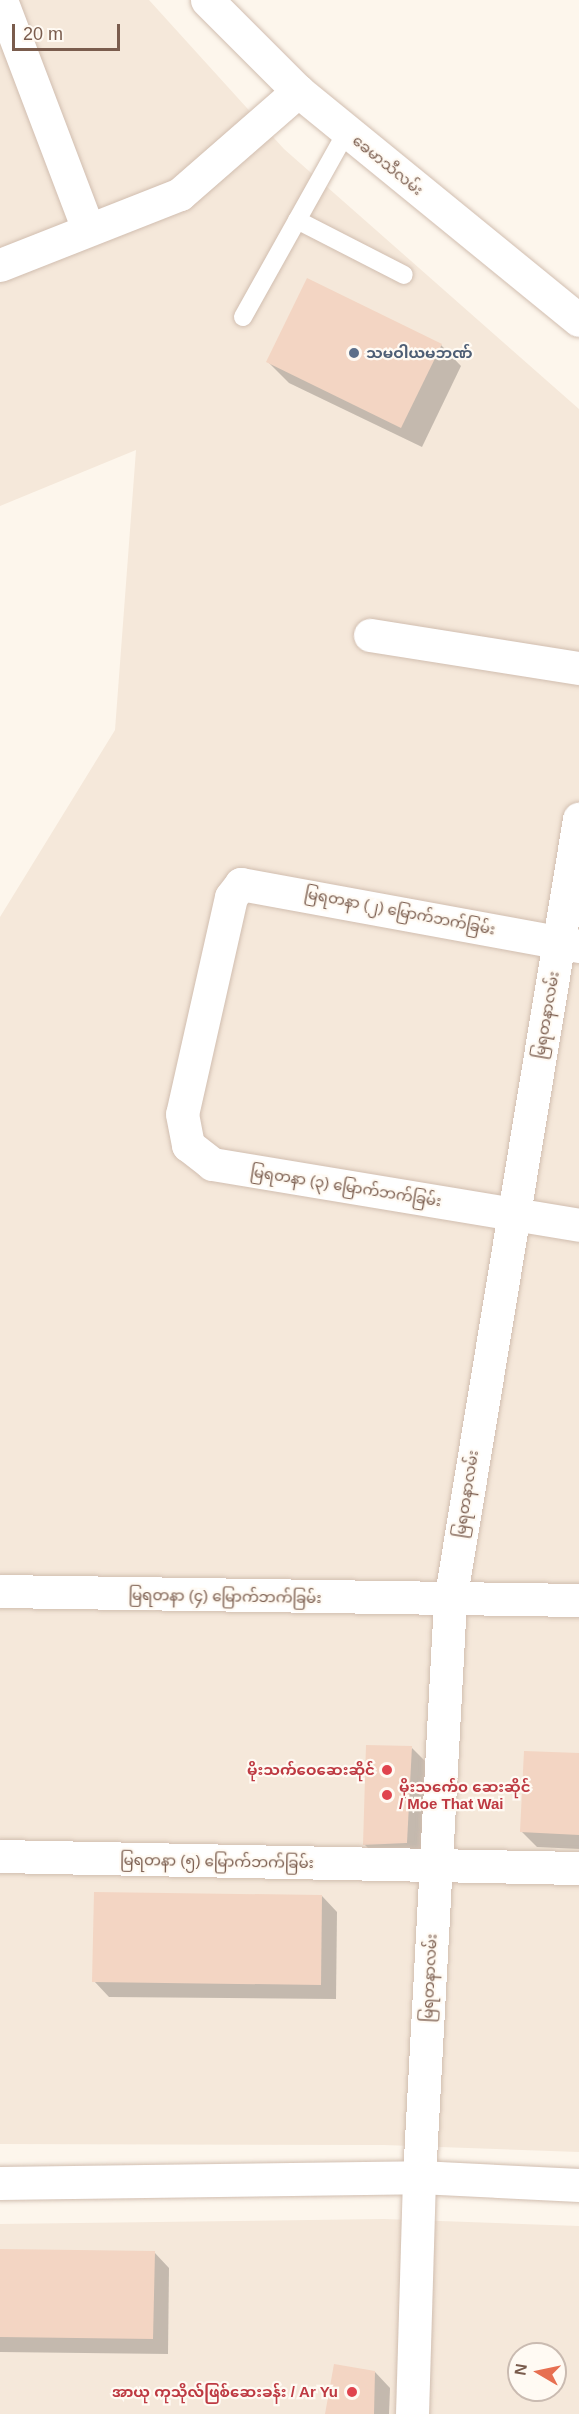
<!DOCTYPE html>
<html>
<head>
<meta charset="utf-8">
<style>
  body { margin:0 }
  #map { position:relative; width:579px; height:2414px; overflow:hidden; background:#fdf6ec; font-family:Arial,"Noto Sans Myanmar",sans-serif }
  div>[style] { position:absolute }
  .residential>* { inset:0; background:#f5e8da }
  .shadow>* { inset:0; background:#0003 }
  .building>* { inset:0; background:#f3d5c3 }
  .roads { filter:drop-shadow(0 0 2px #d1beb0) drop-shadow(0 0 2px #d1beb0) }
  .lane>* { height:18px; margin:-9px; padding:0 9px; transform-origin:9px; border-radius:9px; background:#fff }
  .street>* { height:33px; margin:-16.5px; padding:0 16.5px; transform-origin:16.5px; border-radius:16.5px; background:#fff }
  .secondary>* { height:33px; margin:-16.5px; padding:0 16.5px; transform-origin:16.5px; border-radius:16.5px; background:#fff }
  .dots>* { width:16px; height:16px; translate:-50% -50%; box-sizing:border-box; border:3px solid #fffaf3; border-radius:50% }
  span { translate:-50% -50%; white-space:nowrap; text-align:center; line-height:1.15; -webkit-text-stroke:4.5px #fffaf3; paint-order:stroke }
  .street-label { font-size:15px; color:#7a5c4d }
  .service-label { font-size:15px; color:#4e5e75; font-weight:700 }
  .left { translate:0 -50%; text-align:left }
  .health-label { font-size:15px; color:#be3a42; font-weight:700 }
  .right { translate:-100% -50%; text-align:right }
  .north { position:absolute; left:507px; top:2342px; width:60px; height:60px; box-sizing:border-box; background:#fffaf3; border:2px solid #cabbb1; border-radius:50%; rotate:279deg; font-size:16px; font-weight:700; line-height:24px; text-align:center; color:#7a5c4d }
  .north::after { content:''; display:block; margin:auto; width:21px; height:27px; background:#e76f51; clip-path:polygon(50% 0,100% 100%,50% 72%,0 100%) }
  .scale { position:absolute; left:12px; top:24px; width:108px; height:27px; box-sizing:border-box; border:3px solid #7a5c4d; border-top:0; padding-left:8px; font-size:18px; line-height:21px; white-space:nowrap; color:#7a5c4d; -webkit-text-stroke:4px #fffaf3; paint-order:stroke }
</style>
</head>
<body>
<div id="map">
  <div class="residential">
    <div style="clip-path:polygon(0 0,149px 0,284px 149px,579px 409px,579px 2152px,384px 2145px,0 2144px,0 917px,115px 730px,136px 450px,0 506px)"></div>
    <div style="clip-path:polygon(evenodd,384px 2219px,579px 2226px,579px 2414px,0 2414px,0 2224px,384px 2219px,519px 2354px,555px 2354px,555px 2390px,519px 2390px,519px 2354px)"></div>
  </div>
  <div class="shadow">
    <div style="clip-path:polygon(441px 345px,461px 366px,422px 447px,289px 383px,268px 362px)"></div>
    <div style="clip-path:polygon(412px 1748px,427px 1763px,422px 1858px,380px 1860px,364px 1844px)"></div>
    <div style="clip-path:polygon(579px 1755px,579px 1849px,537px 1847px,522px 1832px)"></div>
    <div style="clip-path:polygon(322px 1896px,337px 1912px,336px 1999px,109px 1997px,94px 1981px)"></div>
    <div style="clip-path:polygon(0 2251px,154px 2252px,169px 2268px,168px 2354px,0 2352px)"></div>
    <div style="clip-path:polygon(375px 2372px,390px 2388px,389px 2414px,326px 2414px)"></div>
  </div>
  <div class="building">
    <div style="clip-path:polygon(307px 278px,442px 344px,401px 428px,266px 362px)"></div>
    <div style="clip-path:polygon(366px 1745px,412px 1746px,407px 1843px,363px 1845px)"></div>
    <div style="clip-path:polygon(524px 1751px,579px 1753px,579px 1835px,520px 1832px)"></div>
    <div style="clip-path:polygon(94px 1892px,322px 1895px,321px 1985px,92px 1982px)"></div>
    <div style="clip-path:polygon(0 2249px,155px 2251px,153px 2339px,0 2337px)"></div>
    <div style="clip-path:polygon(334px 2364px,375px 2371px,374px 2414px,325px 2414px)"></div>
  </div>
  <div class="roads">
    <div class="lane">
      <div style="left:297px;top:220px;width:120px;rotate:27.2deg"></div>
      <div style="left:243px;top:317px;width:213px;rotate:-60.8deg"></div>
    </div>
    <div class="street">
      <div style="left:1px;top:0;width:245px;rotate:69.2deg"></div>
      <div style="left:0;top:265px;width:193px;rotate:-21.5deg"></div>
      <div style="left:180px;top:194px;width:157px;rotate:-41.1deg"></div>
      <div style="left:370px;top:635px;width:212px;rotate:9deg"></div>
      <div style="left:579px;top:946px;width:344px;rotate:-169.6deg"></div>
      <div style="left:241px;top:884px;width:16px;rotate:128deg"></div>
      <div style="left:231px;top:897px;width:222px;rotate:102.7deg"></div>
      <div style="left:182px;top:1114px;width:32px;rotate:79deg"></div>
      <div style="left:188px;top:1145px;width:31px;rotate:38deg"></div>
      <div style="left:212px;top:1164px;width:372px;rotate:9.4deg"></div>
      <div style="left:0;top:1591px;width:579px;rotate:0.89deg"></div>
      <div style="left:0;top:1856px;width:579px;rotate:1.19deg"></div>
      <div style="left:412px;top:2414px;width:237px;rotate:-88.3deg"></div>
      <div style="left:419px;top:2177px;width:577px;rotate:-86.92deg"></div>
      <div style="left:450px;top:1601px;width:793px;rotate:-80.63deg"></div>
    </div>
    <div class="secondary">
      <div style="left:207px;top:0;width:129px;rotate:45deg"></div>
      <div style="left:298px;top:91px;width:362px;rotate:39.2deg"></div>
      <div style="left:0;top:2183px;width:419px;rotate:-0.8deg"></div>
      <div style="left:419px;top:2177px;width:160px;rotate:2.9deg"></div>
    </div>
  </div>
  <div class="dots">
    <div style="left:354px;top:353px;background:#5c6f8a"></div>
    <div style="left:387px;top:1770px;background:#e0444e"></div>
    <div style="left:387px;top:1795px;background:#e0444e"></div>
    <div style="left:352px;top:2392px;background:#e0444e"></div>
  </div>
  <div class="street-label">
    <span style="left:388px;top:165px;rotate:39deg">ခေမာသီလမ်း</span>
    <span style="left:400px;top:911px;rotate:11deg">မြရတနာ (၂) မြောက်ဘက်ခြမ်း</span>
    <span style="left:546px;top:1015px;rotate:-80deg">မြရတနာလမ်း</span>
    <span style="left:346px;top:1186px;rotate:9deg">မြရတနာ (၃) မြောက်ဘက်ခြမ်း</span>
    <span style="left:466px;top:1494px;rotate:-81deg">မြရတနာလမ်း</span>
    <span style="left:225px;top:1596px;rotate:1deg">မြရတနာ (၄) မြောက်ဘက်ခြမ်း</span>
    <span style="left:217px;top:1861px;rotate:1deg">မြရတနာ (၅) မြောက်ဘက်ခြမ်း</span>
    <span style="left:429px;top:1978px;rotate:-87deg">မြရတနာလမ်း</span>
  </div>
  <div class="service-label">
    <span class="left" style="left:366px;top:353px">သမဝါယမဘဏ်</span>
  </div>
  <div class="health-label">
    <span class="right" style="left:375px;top:1770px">မိုးသက်ဝေဆေးဆိုင်</span>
    <span class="left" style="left:399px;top:1795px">မိုးသက်ေ၀ ဆေးဆိုင်<br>/ Moe That Wai</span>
    <span class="right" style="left:338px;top:2392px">အာယု ကုသိုလ်ဖြစ်ဆေးခန်း / Ar Yu</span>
  </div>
  <div class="north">N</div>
  <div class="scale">20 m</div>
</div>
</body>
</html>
